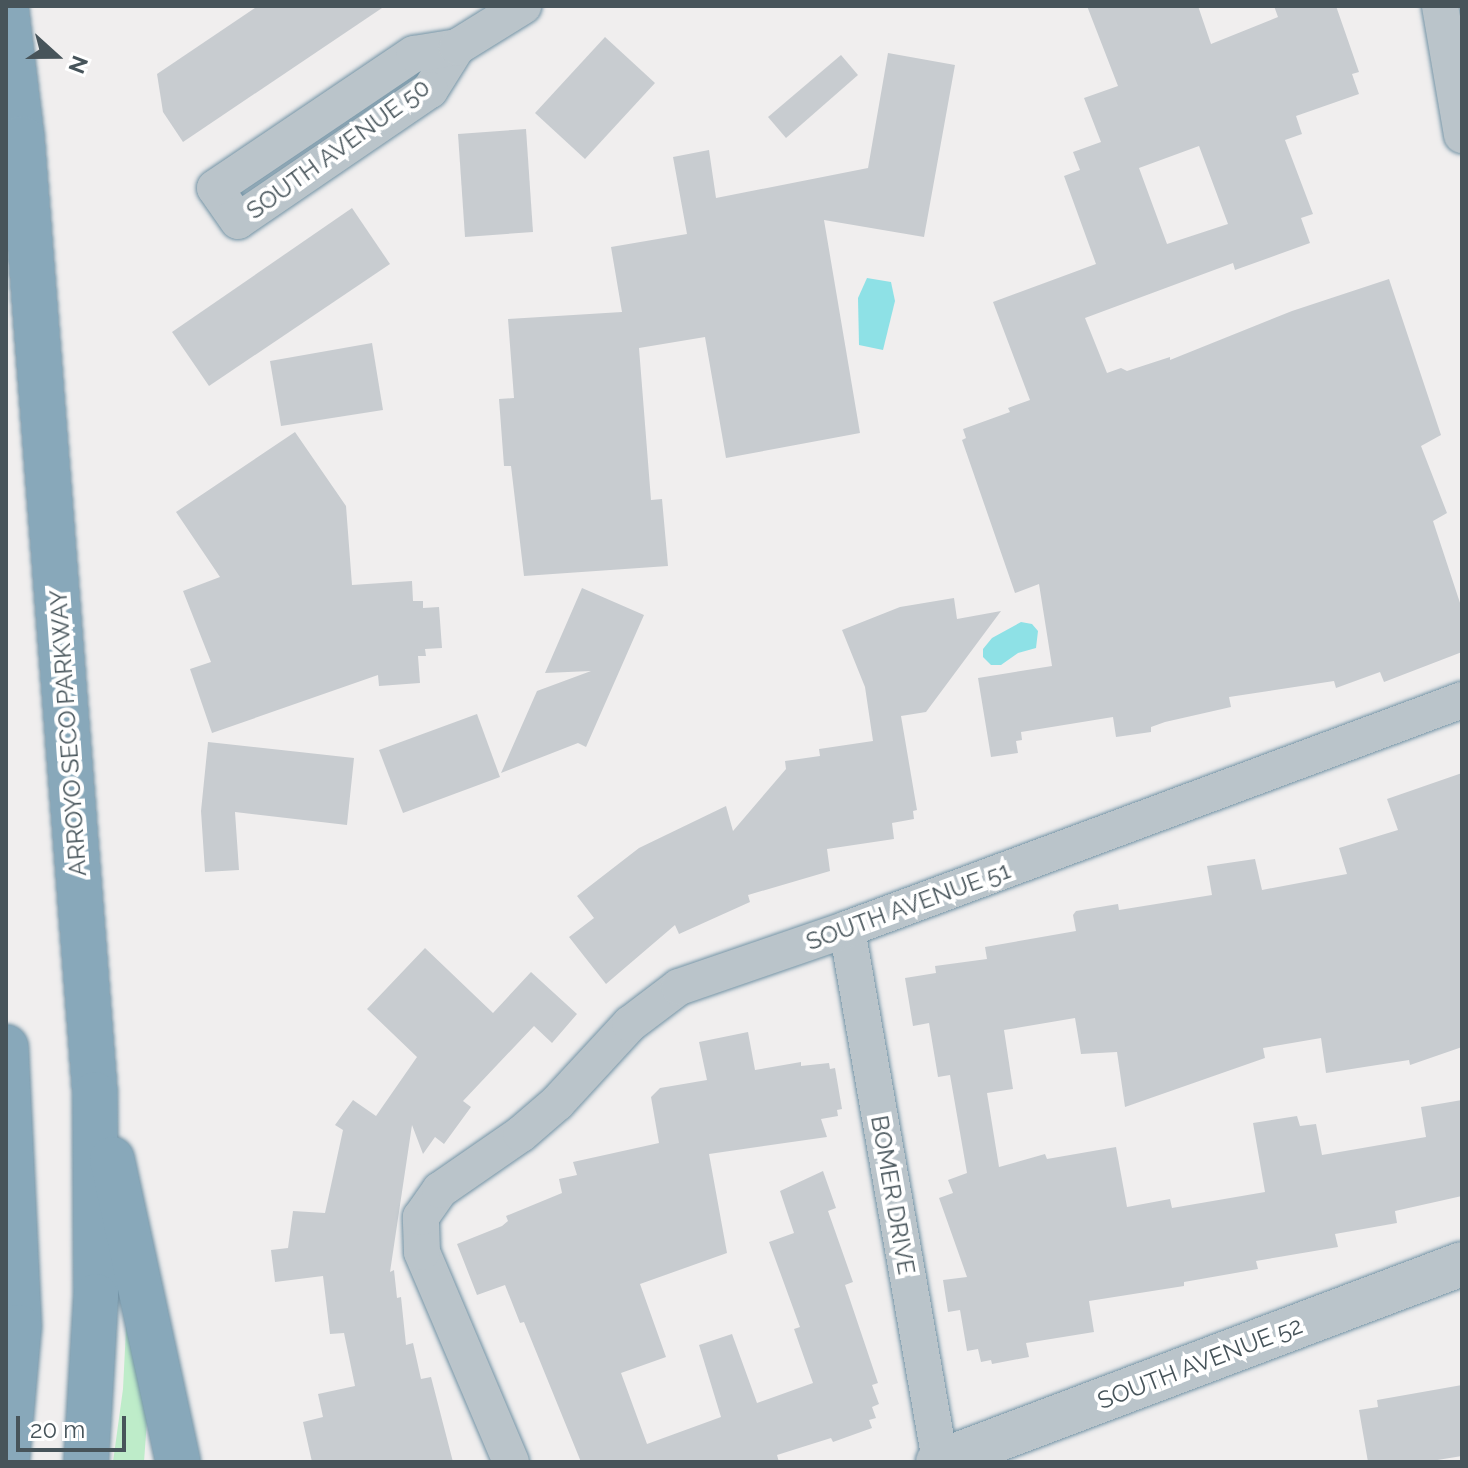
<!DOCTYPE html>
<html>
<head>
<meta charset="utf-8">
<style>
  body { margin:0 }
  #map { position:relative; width:1468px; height:1468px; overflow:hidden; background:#f0eeee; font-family:Raleway,sans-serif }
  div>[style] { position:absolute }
  .green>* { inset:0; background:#beecc9 }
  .water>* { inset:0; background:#8ee1e6 }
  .building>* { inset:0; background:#c8ccd0 }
  .roads { filter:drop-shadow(0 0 2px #7393a5) drop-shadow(0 0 2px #7393a5) }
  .minor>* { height:36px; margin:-18px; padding:0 18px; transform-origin:18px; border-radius:18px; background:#bac4ca }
  .tertiary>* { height:44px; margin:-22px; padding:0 22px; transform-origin:22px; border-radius:22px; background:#bac4ca }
  .motorway>* { height:44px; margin:-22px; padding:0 22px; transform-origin:22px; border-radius:22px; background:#88a8ba }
  span { translate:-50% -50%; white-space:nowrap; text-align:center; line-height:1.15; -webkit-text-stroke:8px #fff; paint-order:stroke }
  .street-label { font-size:24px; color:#47545a }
  .frame { position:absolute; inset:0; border:8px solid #47545a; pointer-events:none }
  .north { position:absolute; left:16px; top:16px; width:80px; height:80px; -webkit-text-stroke:6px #fff; paint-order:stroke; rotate:111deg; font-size:22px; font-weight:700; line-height:32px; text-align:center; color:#47545a }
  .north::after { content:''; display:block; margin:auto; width:28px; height:36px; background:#47545a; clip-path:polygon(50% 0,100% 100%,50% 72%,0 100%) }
  .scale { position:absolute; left:16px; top:1416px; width:110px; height:36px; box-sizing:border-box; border:4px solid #47545a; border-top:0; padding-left:10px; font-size:24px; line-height:28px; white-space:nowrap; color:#47545a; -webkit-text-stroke:6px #fff; paint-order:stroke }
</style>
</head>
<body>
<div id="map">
  <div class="green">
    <div style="clip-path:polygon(128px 1288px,149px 1393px,144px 1462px,113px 1462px,123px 1389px)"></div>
  </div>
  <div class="water">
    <div style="clip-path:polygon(867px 278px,891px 282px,895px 301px,883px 350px,859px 345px,858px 298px)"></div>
    <div style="clip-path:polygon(1021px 622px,1032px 624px,1038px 631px,1036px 648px,1018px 653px,1001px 665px,991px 665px,983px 657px,983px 649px,992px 638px)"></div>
  </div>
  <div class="building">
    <div style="clip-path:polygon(258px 6px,385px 6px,183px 142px,163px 112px,157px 74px)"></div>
    <div style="clip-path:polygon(evenodd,1087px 6px,1198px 6px,1211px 44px,1278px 17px,1274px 6px,1336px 6px,1359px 72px,1352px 74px,1359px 94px,1296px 116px,1302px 134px,1285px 140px,1313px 214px,1301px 218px,1310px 243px,1235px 270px,1233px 263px,1085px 318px,1107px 373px,1121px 368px,1127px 371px,1170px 357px,1170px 360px,1292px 311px,1389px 279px,1441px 435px,1421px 446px,1447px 513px,1433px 521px,1462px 609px,1462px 652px,1384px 682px,1380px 672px,1336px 688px,1334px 681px,1229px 697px,1231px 707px,1165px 722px,1151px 727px,1151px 732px,1116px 737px,1113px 717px,1021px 732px,1022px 740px,1016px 741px,1018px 753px,991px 757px,978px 678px,1052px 666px,1039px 584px,1015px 593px,962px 440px,966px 438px,963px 429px,1010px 412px,1008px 408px,1030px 400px,993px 302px,1096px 264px,1064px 176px,1080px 170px,1073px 152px,1101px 142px,1084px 98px,1118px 86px,1087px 6px,1199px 146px,1228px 224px,1167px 244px,1139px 168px,1199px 146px)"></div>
    <div style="clip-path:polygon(605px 37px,655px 83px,585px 159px,535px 113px)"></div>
    <div style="clip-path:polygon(888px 53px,955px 65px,924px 237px,824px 220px,860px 433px,726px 458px,705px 337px,639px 348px,651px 500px,662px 499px,668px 566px,524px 576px,511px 466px,504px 466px,499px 399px,514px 398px,508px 319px,622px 312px,611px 247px,687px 234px,673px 157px,709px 150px,716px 198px,868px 168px)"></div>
    <div style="clip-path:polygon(841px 55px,858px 75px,786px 138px,768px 117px)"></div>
    <div style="clip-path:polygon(526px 129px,533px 232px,465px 237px,458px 134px)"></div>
    <div style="clip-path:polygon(352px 208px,390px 264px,209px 386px,172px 332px)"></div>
    <div style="clip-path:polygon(372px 343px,383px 410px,281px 426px,270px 361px)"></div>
    <div style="clip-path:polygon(295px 432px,346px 506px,352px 585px,412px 581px,413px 601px,423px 601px,423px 608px,439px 607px,442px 648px,425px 649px,426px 656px,418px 656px,420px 683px,379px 686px,378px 675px,212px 733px,190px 669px,211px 662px,183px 591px,220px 577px,176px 512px)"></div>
    <div style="clip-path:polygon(582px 588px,644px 615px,586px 747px,578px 743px,501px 773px,537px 691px,591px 671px,545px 673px)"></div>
    <div style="clip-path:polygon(954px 598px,957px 619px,1001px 611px,926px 712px,901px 716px,917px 810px,913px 811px,914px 819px,892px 823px,894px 839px,827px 849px,830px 871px,748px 895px,750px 902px,679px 934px,675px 925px,606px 984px,569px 937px,594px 918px,577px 896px,639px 848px,726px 806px,733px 831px,786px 769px,785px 761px,820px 756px,819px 749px,873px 741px,865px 687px,842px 630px,900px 607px)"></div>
    <div style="clip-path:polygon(477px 714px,500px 777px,403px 813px,379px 750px)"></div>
    <div style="clip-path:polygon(208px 742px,354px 758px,347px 825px,235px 812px,239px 870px,205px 872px,201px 811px)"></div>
    <div style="clip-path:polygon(1462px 773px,1462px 1047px,1410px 1065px,1409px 1060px,1326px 1073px,1321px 1038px,1263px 1048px,1265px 1058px,1125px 1107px,1117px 1052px,1081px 1054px,1075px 1018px,1004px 1030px,1013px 1089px,987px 1093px,999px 1167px,1045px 1154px,1047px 1159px,1116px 1147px,1127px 1207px,1170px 1199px,1172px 1208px,1265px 1192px,1253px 1123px,1297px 1116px,1300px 1126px,1316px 1124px,1322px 1155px,1426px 1137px,1421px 1107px,1462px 1100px,1462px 1196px,1395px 1211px,1397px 1223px,1335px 1234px,1338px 1247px,1256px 1261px,1258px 1269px,1184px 1282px,1184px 1286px,1089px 1301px,1094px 1332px,1026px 1343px,1029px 1357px,992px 1364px,991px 1360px,981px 1362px,978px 1349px,967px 1351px,960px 1310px,948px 1312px,943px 1280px,967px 1277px,939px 1198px,953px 1193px,948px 1180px,967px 1173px,950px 1075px,938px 1077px,929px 1023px,913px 1026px,905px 978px,936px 973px,935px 966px,987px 959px,985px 947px,1076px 931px,1073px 915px,1076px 911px,1118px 904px,1119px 910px,1212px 895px,1207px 866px,1255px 859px,1262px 890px,1347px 874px,1339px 848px,1398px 830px,1387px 799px)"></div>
    <div style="clip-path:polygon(425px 948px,493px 1013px,531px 972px,577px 1014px,552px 1043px,534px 1026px,463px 1101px,471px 1107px,444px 1144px,435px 1137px,423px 1154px,412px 1125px,390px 1272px,394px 1270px,397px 1298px,401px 1297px,406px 1345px,413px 1343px,421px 1379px,431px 1377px,453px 1462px,312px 1462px,303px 1422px,323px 1417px,318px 1394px,355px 1386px,344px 1333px,330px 1334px,323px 1276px,275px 1282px,271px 1250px,288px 1248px,293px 1211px,325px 1213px,343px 1130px,335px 1125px,353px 1100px,376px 1116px,417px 1057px,367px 1009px)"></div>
    <div style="clip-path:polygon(748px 1032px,755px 1070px,801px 1062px,801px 1066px,829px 1063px,830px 1069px,835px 1068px,842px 1109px,837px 1110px,838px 1116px,821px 1119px,827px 1137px,709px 1154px,727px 1253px,640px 1284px,666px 1357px,621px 1373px,647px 1444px,721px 1417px,699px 1345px,732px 1334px,757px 1403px,813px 1383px,794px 1329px,800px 1327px,769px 1242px,794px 1233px,780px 1191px,823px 1171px,836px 1208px,828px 1211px,853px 1282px,845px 1285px,878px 1383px,872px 1385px,879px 1404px,872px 1407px,876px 1418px,869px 1420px,872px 1428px,833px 1442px,831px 1438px,777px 1455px,779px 1462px,581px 1462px,524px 1322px,520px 1323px,505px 1285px,477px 1295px,457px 1244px,502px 1226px,508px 1221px,506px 1216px,562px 1193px,559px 1179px,577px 1175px,573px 1162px,659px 1143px,651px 1097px,660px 1088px,707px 1080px,699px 1042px)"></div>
    <div style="clip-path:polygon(1462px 1385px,1462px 1456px,1425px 1462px,1368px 1462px,1359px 1410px,1378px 1407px,1377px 1400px)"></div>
  </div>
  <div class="roads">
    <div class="minor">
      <div style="left:1440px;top:6px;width:131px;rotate:80.3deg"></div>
      <div style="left:457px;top:47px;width:51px;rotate:122.1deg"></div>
      <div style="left:430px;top:90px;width:232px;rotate:145.7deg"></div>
      <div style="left:238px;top:221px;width:40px;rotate:-124.9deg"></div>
      <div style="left:215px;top:188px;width:240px;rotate:-34deg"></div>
      <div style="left:414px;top:54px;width:44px;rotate:-9.2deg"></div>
      <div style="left:457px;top:47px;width:78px;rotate:-31.8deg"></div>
      <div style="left:847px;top:929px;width:540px;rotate:80.08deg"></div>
      <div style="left:511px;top:1462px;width:228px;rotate:-113deg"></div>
      <div style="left:422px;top:1252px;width:35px;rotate:-92deg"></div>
      <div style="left:421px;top:1217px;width:33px;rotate:-55deg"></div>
      <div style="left:440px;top:1190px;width:98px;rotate:-34.7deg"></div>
      <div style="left:521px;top:1134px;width:48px;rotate:-40.7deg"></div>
      <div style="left:557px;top:1103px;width:108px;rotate:-47.3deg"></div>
      <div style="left:630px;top:1024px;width:61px;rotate:-37.1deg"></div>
      <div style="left:679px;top:987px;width:178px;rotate:-19deg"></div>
      <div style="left:847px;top:929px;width:656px;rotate:-20.42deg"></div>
    </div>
    <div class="tertiary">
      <div style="left:938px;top:1462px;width:560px;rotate:-20.7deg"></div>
    </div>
    <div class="motorway">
      <div style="left:6px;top:6px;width:133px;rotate:83.1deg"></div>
      <div style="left:22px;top:138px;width:959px;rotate:85.63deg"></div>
      <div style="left:95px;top:1094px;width:202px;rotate:89.7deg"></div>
      <div style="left:96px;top:1296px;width:166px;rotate:93.4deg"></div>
      <div style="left:6px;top:1047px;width:280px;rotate:87.3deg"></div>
      <div style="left:19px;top:1327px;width:136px;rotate:95.1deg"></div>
      <div style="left:112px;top:1159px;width:310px;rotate:77.7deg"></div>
    </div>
  </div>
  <div class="street-label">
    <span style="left:338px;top:149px;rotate:-36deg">SOUTH AVENUE 50</span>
    <span style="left:68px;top:733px;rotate:-94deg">ARROYO SECO PARKWAY</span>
    <span style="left:908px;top:906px;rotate:-20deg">SOUTH AVENUE 51</span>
    <span style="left:893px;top:1195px;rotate:80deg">BOMER DRIVE</span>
    <span style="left:1200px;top:1363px;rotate:-21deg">SOUTH AVENUE 52</span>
  </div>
  <div class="frame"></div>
  <div class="north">N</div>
  <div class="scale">20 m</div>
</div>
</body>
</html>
